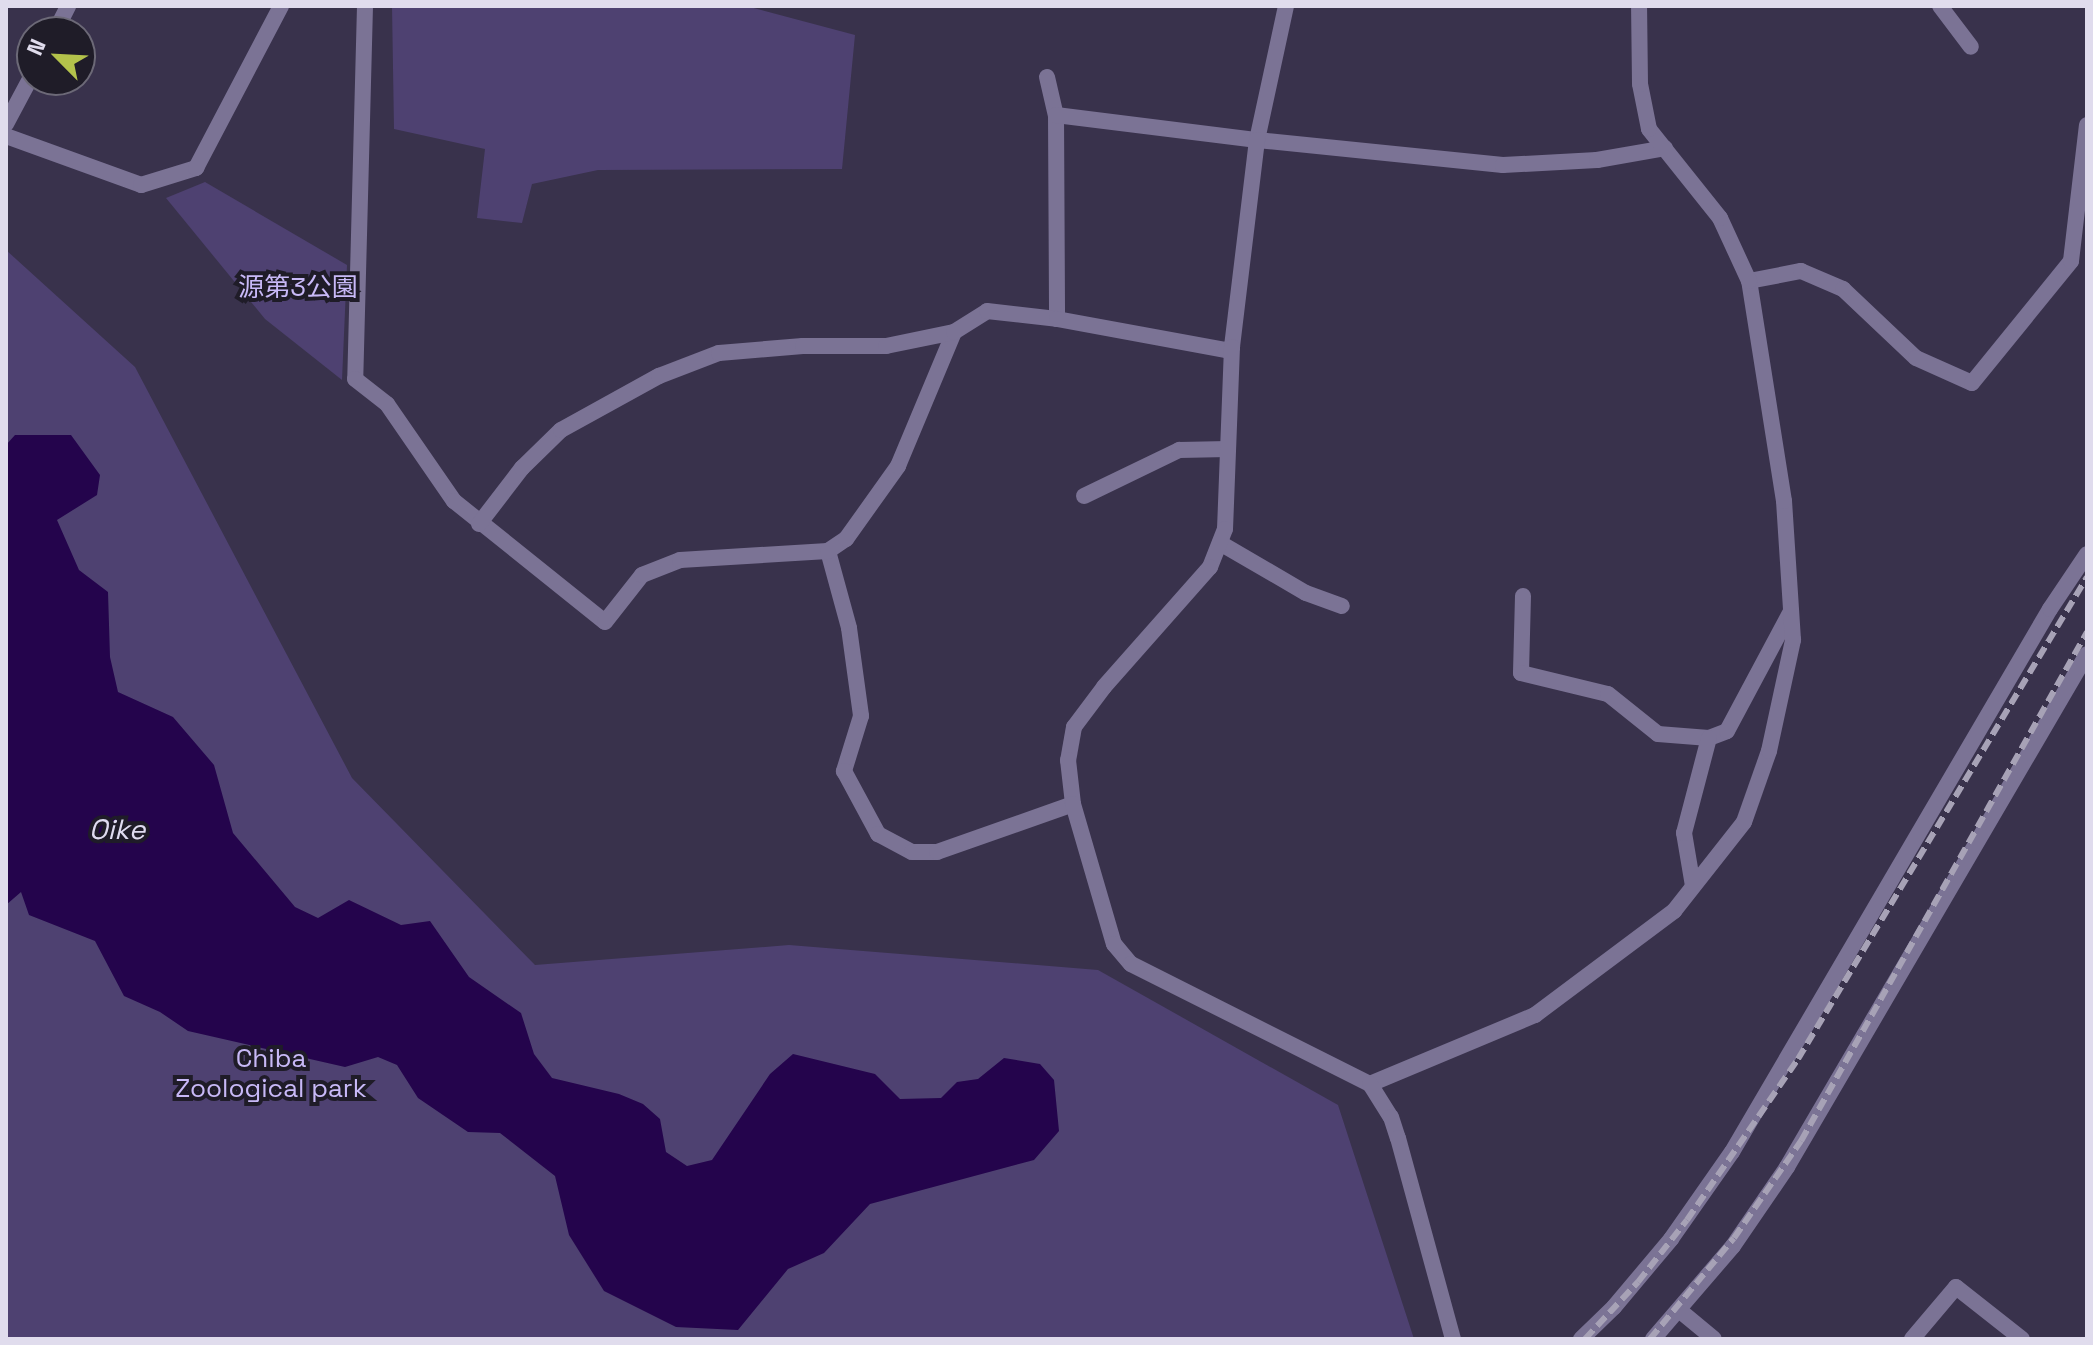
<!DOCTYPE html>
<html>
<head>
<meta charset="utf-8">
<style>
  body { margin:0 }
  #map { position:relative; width:2093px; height:1345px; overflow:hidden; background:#39324c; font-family:"Space Grotesk","Noto Sans JP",sans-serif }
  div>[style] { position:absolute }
  .green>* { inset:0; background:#4e4171 }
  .water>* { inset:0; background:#24044c }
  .service>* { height:16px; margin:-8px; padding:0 8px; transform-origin:8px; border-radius:8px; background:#7b7395 }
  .minor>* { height:16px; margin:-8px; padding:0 8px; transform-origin:8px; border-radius:8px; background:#7b7395 }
  .tertiary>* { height:16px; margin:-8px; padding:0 8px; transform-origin:8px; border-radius:8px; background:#7b7395 }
  .rail>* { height:6px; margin-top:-3px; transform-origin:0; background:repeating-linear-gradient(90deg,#a7a2b6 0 12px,transparent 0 18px) }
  span { translate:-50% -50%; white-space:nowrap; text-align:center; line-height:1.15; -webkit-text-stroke:8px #1f1c28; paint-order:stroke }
  .park-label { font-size:26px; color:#c8b9f7 }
  .water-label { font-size:28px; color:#dfdbf0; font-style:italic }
  .frame { position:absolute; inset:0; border:8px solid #e0dced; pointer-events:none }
  .north { position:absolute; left:16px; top:16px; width:80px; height:80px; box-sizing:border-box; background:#1f1c28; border:2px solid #6c6977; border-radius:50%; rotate:294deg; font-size:22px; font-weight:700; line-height:32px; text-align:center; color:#e0dced }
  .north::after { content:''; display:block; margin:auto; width:28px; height:36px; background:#b3c24b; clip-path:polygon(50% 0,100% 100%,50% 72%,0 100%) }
</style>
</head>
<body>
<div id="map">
  <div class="green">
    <div style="clip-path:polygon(392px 6px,746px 6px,855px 35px,842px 169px,598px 170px,532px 184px,522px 223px,477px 218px,485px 149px,394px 129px)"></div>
    <div style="clip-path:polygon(205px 182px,347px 265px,342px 380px,265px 319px,166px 198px)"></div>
    <div style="clip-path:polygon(6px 250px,135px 367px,352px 778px,535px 965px,789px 945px,1098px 970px,1338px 1105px,1414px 1339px,6px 1339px)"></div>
  </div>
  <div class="water">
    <div style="clip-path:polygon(15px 435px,71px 435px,100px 475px,97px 495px,57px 520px,79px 570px,108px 592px,110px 657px,118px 692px,173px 717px,214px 765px,233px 833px,295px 907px,318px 918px,349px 900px,401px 925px,430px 921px,469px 977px,521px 1013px,534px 1054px,552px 1078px,619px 1094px,643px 1104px,660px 1119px,666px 1152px,687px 1166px,712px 1160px,770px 1074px,793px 1054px,875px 1074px,900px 1099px,941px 1098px,957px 1082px,978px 1079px,1004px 1058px,1040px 1064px,1054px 1080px,1059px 1131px,1034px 1160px,870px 1204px,824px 1253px,788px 1269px,738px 1330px,676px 1327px,604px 1291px,569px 1235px,555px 1176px,500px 1133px,468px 1132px,418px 1098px,397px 1065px,378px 1057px,345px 1067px,188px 1031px,160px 1012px,124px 996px,95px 941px,29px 915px,21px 892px,6px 905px,6px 445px)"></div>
  </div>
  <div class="service">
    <div style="left:1940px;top:6px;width:51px;rotate:52.9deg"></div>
    <div style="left:1257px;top:140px;width:247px;rotate:5.8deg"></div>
    <div style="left:1503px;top:165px;width:94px;rotate:-3deg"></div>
    <div style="left:1597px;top:160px;width:69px;rotate:-10deg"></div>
    <div style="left:1084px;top:496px;width:106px;rotate:-25.8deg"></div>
    <div style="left:1179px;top:450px;width:49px;rotate:-1.2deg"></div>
    <div style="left:1220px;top:543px;width:99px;rotate:30.2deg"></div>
    <div style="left:1306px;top:593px;width:38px;rotate:20deg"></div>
    <div style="left:828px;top:551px;width:80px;rotate:74.7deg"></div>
    <div style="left:849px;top:628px;width:89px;rotate:82.2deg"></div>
    <div style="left:861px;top:716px;width:58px;rotate:107.2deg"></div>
  </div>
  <div class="minor">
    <div style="left:365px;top:6px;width:373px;rotate:91.5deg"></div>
    <div style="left:355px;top:379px;width:41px;rotate:38deg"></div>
    <div style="left:387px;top:404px;width:118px;rotate:55.4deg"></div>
    <div style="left:454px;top:501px;width:193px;rotate:38.7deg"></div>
    <div style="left:605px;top:622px;width:60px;rotate:-51.8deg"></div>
    <div style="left:642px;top:575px;width:41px;rotate:-21.5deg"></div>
    <div style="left:680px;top:560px;width:148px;rotate:-3.5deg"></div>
    <div style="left:828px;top:551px;width:22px;rotate:-34deg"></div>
    <div style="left:846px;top:539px;width:90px;rotate:-54.5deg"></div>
    <div style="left:898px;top:466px;width:145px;rotate:-67.3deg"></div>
    <div style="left:55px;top:32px;width:29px;rotate:-63deg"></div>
    <div style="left:1047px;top:77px;width:39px;rotate:77deg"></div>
    <div style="left:1056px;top:115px;width:204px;rotate:89.7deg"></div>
    <div style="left:1056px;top:115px;width:203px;rotate:7.1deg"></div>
    <div style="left:6px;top:124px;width:55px;rotate:-62deg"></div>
    <div style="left:6px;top:136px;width:144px;rotate:19.9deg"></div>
    <div style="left:141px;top:185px;width:58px;rotate:-17.2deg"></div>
    <div style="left:196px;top:168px;width:183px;rotate:-62.3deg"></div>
    <div style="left:1749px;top:281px;width:53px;rotate:-10.9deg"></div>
    <div style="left:1801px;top:271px;width:46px;rotate:23.2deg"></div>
    <div style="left:1843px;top:289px;width:100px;rotate:43.4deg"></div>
    <div style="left:1916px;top:358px;width:61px;rotate:24.1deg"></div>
    <div style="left:1972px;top:383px;width:157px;rotate:-50.9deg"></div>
    <div style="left:2071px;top:261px;width:137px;rotate:-83.3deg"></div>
    <div style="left:479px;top:524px;width:71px;rotate:-52.5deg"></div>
    <div style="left:522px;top:468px;width:54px;rotate:-44.3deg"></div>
    <div style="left:561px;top:430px;width:112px;rotate:-28.9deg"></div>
    <div style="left:659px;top:376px;width:64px;rotate:-21deg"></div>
    <div style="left:719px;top:353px;width:84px;rotate:-4.8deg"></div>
    <div style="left:803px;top:346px;width:83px"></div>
    <div style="left:886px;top:346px;width:69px;rotate:-11.6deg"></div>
    <div style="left:954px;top:332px;width:39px;rotate:-32deg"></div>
    <div style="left:987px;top:311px;width:70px;rotate:6.5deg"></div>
    <div style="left:1057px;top:319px;width:172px;rotate:10.4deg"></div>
    <div style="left:1226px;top:350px;width:7px;rotate:-27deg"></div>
    <div style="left:1523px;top:596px;width:77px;rotate:91.5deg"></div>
    <div style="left:1521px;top:673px;width:89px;rotate:13.6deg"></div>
    <div style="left:1608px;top:694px;width:64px;rotate:38.7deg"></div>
    <div style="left:1658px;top:734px;width:51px;rotate:4.5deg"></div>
    <div style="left:1709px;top:738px;width:19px;rotate:-21deg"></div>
    <div style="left:1727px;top:731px;width:136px;rotate:-61.9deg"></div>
    <div style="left:844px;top:771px;width:72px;rotate:61.6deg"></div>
    <div style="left:878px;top:834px;width:38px;rotate:28deg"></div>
    <div style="left:912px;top:852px;width:25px"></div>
    <div style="left:937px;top:852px;width:144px;rotate:-19.4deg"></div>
    <div style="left:1693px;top:886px;width:54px;rotate:-99.6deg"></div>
    <div style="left:1684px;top:833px;width:98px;rotate:-75.3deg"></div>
    <div style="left:1370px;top:1084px;width:179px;rotate:-22.7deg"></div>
    <div style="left:1535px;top:1015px;width:174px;rotate:-36.8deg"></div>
    <div style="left:1674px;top:911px;width:113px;rotate:-51.8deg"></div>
    <div style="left:1744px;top:822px;width:75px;rotate:-70.6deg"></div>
    <div style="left:1769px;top:751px;width:114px;rotate:-77.8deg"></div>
    <div style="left:1793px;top:640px;width:139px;rotate:-93.7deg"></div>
    <div style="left:1784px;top:501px;width:223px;rotate:-99deg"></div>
    <div style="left:1749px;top:281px;width:69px;rotate:-114.7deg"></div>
    <div style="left:1720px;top:218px;width:114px;rotate:-128.6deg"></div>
    <div style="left:1649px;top:129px;width:46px;rotate:-101.3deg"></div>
    <div style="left:1640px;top:84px;width:78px;rotate:-90.7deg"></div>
    <div style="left:1679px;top:1310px;width:45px;rotate:39.6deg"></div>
    <div style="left:1912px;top:1339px;width:68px;rotate:-49.8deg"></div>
    <div style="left:1956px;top:1287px;width:84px;rotate:38.2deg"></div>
  </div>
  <div class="tertiary">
    <div style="left:1286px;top:6px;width:137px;rotate:102.2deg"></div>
    <div style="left:1257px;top:140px;width:209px;rotate:96.9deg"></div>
    <div style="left:1232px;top:347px;width:182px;rotate:92.2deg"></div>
    <div style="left:1225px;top:529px;width:41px;rotate:111.5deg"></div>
    <div style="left:1210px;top:567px;width:160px;rotate:131.5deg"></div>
    <div style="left:1104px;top:687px;width:50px;rotate:126.9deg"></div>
    <div style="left:1074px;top:727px;width:34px;rotate:100deg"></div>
    <div style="left:1068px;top:760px;width:44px;rotate:83.5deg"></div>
    <div style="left:1073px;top:804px;width:146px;rotate:73.7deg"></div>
    <div style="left:1114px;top:944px;width:26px;rotate:50deg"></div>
    <div style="left:1131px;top:964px;width:267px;rotate:26.7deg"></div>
    <div style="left:1370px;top:1084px;width:39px;rotate:58deg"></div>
    <div style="left:1391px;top:1117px;width:22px;rotate:72deg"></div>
    <div style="left:1398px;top:1138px;width:208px;rotate:74.7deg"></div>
    <div style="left:1581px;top:1339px;width:46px;rotate:-44.1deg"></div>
    <div style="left:1614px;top:1307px;width:89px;rotate:-50deg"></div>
    <div style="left:1671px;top:1239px;width:106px;rotate:-55deg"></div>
    <div style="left:1732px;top:1152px;width:629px;rotate:-59.65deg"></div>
    <div style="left:2050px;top:609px;width:66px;rotate:-56.1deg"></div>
    <div style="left:1653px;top:1339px;width:123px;rotate:-49.3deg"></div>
    <div style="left:1733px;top:1246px;width:96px;rotate:-55.6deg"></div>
    <div style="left:1787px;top:1167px;width:594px;rotate:-59.68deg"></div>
  </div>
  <div class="rail">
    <div style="left:1585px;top:1339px;width:78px;rotate:-47.1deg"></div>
    <div style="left:1638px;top:1282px;width:79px;rotate:-51.7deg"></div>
    <div style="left:1687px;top:1220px;width:196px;rotate:-55.4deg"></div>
    <div style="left:1798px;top:1059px;width:562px;rotate:-59.05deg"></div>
    <div style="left:1650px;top:1339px;width:131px;rotate:-50.3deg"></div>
    <div style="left:1734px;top:1238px;width:118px;rotate:-55.4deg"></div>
    <div style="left:1801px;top:1141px;width:584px;rotate:-60.67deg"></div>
  </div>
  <div class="park-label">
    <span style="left:298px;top:288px">源第3公園</span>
    <span style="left:271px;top:1074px">Chiba<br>Zoological park</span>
  </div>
  <div class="water-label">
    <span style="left:117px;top:829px">Oike</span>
  </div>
  <div class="frame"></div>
  <div class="north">N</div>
</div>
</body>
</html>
